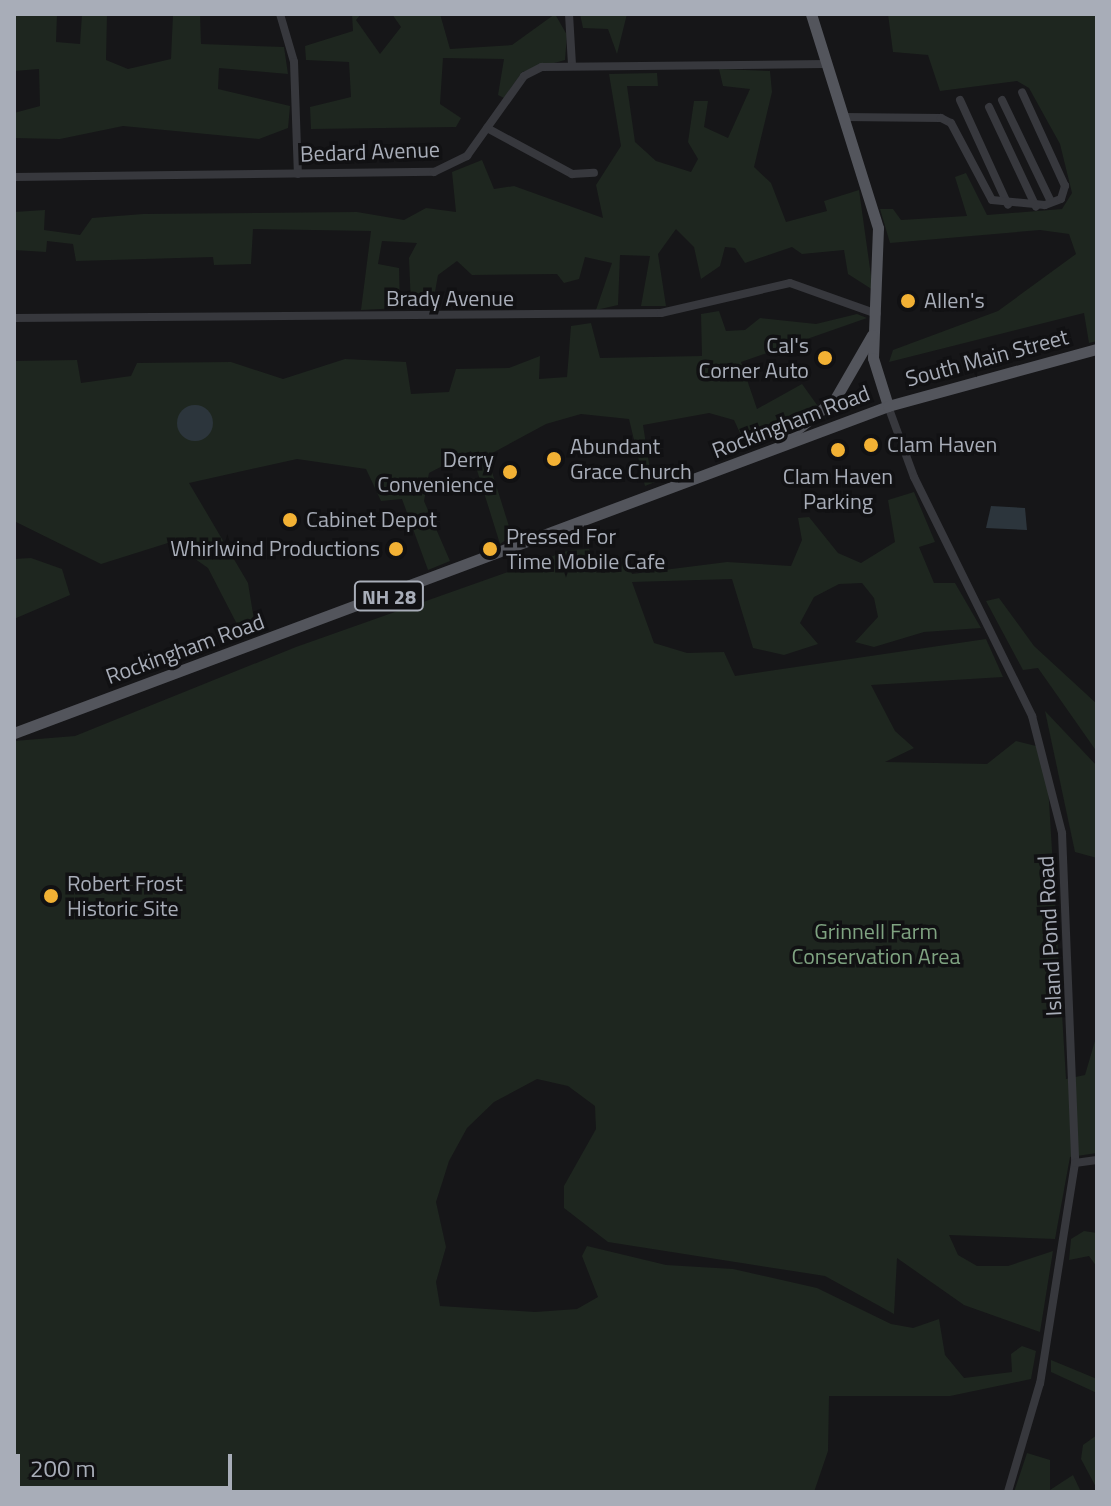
<!DOCTYPE html>
<html>
<head>
<meta charset="utf-8">
<style>
  body { margin:0 }
  #map { position:relative; width:1111px; height:1506px; overflow:hidden; background:#161618; font-family:"Titillium Web",sans-serif }
  div>[style] { position:absolute }
  .green>* { inset:0; background:#1e261f }
  .water>* { inset:0; background:#2c353c }
  .round { border-radius:50% }
  .minor>* { height:8px; margin:-4px; padding:0 4px; transform-origin:4px; border-radius:4px; background:#37383d }
  .major>* { height:11px; margin:-5.5px; padding:0 5.5px; transform-origin:5.5px; border-radius:5.5px; background:#53555c }
  .dots>* { width:22px; height:22px; translate:-50% -50%; box-sizing:border-box; border:4px solid #111113; border-radius:50% }
  span { translate:-50% -50%; white-space:nowrap; text-align:center; line-height:1.15; -webkit-text-stroke:7px #111113; paint-order:stroke }
  .shield-label span { padding:2px 6px; background:#111113; border:2px solid; border-radius:6px; -webkit-text-stroke-width:0 }
  .shield-label { font-size:20px; color:#a8adb8; font-weight:700 }
  .street-label { font-size:22px; color:#a8adb8 }
  .poi-label { font-size:22px; color:#a8adb8 }
  .left { translate:0 -50%; text-align:left }
  .right { translate:-100% -50%; text-align:right }
  .park-label { font-size:22px; color:#7fa381 }
  .frame { position:absolute; inset:0; border:16px solid #a8adb8; pointer-events:none }
  .scale { position:absolute; left:16px; top:1454px; width:216px; height:36px; box-sizing:border-box; border:4px solid #a8adb8; border-top:0; padding-left:10px; font-size:24px; line-height:28px; white-space:nowrap; color:#a8adb8; -webkit-text-stroke:6px #111113; paint-order:stroke }
</style>
</head>
<body>
<div id="map">
  <div class="green">
    <div style="clip-path:polygon(14px 14px,57px 14px,56px 42px,80px 44px,82px 14px,107px 14px,106px 60px,128px 69px,171px 59px,173px 14px,200px 14px,201px 44px,284px 47px,288px 74px,219px 68px,218px 89px,290px 106px,288px 128px,259px 139px,123px 126px,60px 139px,14px 138px,14px 113px,40px 106px,39px 69px,14px 71px)"></div>
    <div style="clip-path:polygon(352px 14px,361px 14px,356px 20px,380px 54px,401px 27px,392px 14px,440px 14px,450px 49px,512px 45px,555px 14px,567px 35px,565px 60px,522px 72px,504px 98px,498px 95px,504px 59px,443px 58px,440px 104px,461px 118px,456px 127px,311px 129px,310px 107px,351px 97px,349px 62px,306px 60px,305px 46px,353px 31px)"></div>
    <div style="clip-path:polygon(580px 14px,627px 14px,617px 54px,608px 29px,583px 28px)"></div>
    <div style="clip-path:polygon(888px 14px,1097px 14px,1097px 341px,1089px 343px,1084px 313px,889px 362px,893px 350px,998px 311px,1076px 254px,1069px 234px,1040px 230px,890px 243px,880px 209px,893px 209px,901px 220px,967px 216px,955px 177px,966px 173px,987px 215px,1062px 209px,1072px 193px,1060px 144px,1029px 88px,1017px 81px,940px 91px,928px 55px,893px 52px)"></div>
    <div style="clip-path:polygon(719px 69px,770px 71px,772px 92px,754px 167px,771px 183px,786px 222px,827px 211px,824px 201px,859px 190px,873px 290px,848px 274px,844px 250px,802px 254px,792px 247px,745px 263px,735px 248px,725px 247px,720px 266px,701px 279px,694px 247px,676px 229px,658px 254px,666px 306px,641px 306px,650px 256px,620px 255px,618px 305px,596px 310px,612px 263px,585px 257px,579px 279px,564px 283px,557px 274px,472px 275px,457px 261px,438px 275px,433px 303px,411px 306px,409px 258px,417px 243px,382px 241px,378px 264px,399px 268px,400px 308px,361px 310px,371px 231px,253px 229px,251px 264px,214px 265px,213px 257px,76px 261px,73px 244px,47px 241px,46px 252px,14px 250px,14px 212px,45px 210px,44px 230px,80px 235px,92px 218px,143px 214px,357px 212px,404px 220px,426px 208px,456px 212px,452px 172px,482px 160px,494px 189px,514px 186px,603px 218px,596px 185px,621px 146px,609px 74px,657px 73px,658px 86px,627px 86px,635px 142px,656px 161px,691px 172px,698px 159px,688px 142px,694px 101px,708px 101px,704px 127px,728px 138px,750px 89px,723px 86px)"></div>
    <div style="clip-path:polygon(719px 311px,726px 331px,745px 330px,760px 318px,816px 324px,857px 314px,867px 318px,741px 362px,757px 409px,802px 384px,820px 409px,746px 446px,734px 420px,709px 413px,643px 425px,650px 470px,664px 467px,670px 476px,645px 486px,629px 419px,581px 414px,546px 424px,487px 456px,512px 536px,500px 544px,471px 451px,429px 473px,424px 501px,450px 561px,428px 570px,402px 499px,381px 501px,366px 469px,297px 459px,189px 483px,248px 583px,255px 626px,240px 630px,208px 568px,171px 542px,101px 564px,14px 521px,14px 361px,77px 360px,81px 383px,131px 376px,137px 363px,231px 362px,283px 379px,345px 359px,406px 362px,411px 394px,449px 392px,456px 369px,509px 368px,540px 356px,539px 379px,567px 377px,571px 326px,591px 323px,600px 358px,702px 356px,701px 314px)"></div>
    <div style="clip-path:polygon(914px 492px,935px 542px,919px 547px,934px 583px,955px 583px,981px 628px,924px 632px,874px 647px,855px 642px,878px 617px,874px 598px,862px 583px,839px 584px,814px 597px,800px 623px,818px 644px,784px 655px,753px 648px,732px 579px,632px 582px,654px 643px,687px 653px,724px 652px,735px 676px,986px 639px,1003px 677px,871px 685px,895px 731px,914px 748px,885px 762px,987px 764px,1016px 741px,1036px 746px,1048px 785px,1066px 1079px,1085px 1075px,1097px 1034px,1097px 1153px,1070px 1157px,1055px 1239px,949px 1235px,958px 1255px,977px 1266px,1008px 1266px,1053px 1251px,1040px 1332px,964px 1305px,897px 1258px,894px 1314px,825px 1276px,608px 1242px,564px 1208px,564px 1186px,596px 1129px,595px 1106px,568px 1086px,537px 1079px,494px 1102px,467px 1128px,449px 1161px,436px 1202px,446px 1247px,436px 1282px,440px 1306px,535px 1312px,577px 1309px,598px 1297px,582px 1256px,587px 1246px,666px 1265px,733px 1269px,817px 1288px,891px 1324px,913px 1328px,939px 1319px,945px 1355px,964px 1378px,1012px 1372px,1011px 1354px,1022px 1346px,1036px 1351px,1031px 1379px,950px 1396px,829px 1396px,828px 1451px,814px 1492px,14px 1492px,14px 741px,75px 736px,296px 647px,570px 550px,589px 549px,598px 567px,627px 558px,632px 574px,727px 562px,791px 566px,802px 540px,798px 518px,809px 517px,838px 553px,861px 563px,895px 542px,888px 500px)"></div>
    <div style="clip-path:polygon(31px 558px,62px 569px,70px 595px,14px 619px,14px 559px)"></div>
    <div style="clip-path:polygon(999px 598px,1034px 646px,1097px 704px,1097px 752px,1038px 668px,1023px 670px,986px 601px)"></div>
    <div style="clip-path:polygon(1045px 711px,1097px 766px,1097px 858px,1075px 852px)"></div>
    <div style="clip-path:polygon(1084px 1231px,1097px 1233px,1097px 1267px,1089px 1256px,1069px 1260px,1071px 1239px)"></div>
    <div style="clip-path:polygon(1051px 1360px,1097px 1379px,1097px 1393px,1051px 1372px)"></div>
    <div style="clip-path:polygon(1097px 1435px,1097px 1489px,1081px 1459px,1083px 1445px)"></div>
    <div style="clip-path:polygon(1027px 1453px,1050px 1460px,1050px 1490px,1073px 1475px,1081px 1492px,1014px 1492px)"></div>
  </div>
  <div class="water">
    <div class="round" style="left:177px;top:405px;width:36px;height:36px"></div>
    <div style="clip-path:polygon(991px 506px,1025px 508px,1027px 530px,986px 528px)"></div>
  </div>
  <div class="minor">
    <div style="left:280px;top:14px;width:50px;rotate:73.7deg"></div>
    <div style="left:294px;top:62px;width:112px;rotate:88deg"></div>
    <div style="left:569px;top:14px;width:51px;rotate:86.6deg"></div>
    <div style="left:960px;top:100px;width:115px;rotate:65.4deg"></div>
    <div style="left:1002px;top:100px;width:113px;rotate:64.3deg"></div>
    <div style="left:989px;top:107px;width:110px;rotate:64.8deg"></div>
    <div style="left:843px;top:117px;width:98px;rotate:0.6deg"></div>
    <div style="left:941px;top:118px;width:11px;rotate:27deg"></div>
    <div style="left:951px;top:123px;width:87px;rotate:62deg"></div>
    <div style="left:992px;top:200px;width:53px;rotate:5.4deg"></div>
    <div style="left:1045px;top:205px;width:17px;rotate:-21deg"></div>
    <div style="left:1061px;top:199px;width:14px;rotate:-73deg"></div>
    <div style="left:1065px;top:186px;width:103px;rotate:-114.6deg"></div>
    <div style="left:487px;top:128px;width:97px;rotate:28.4deg"></div>
    <div style="left:572px;top:174px;width:22px;rotate:-3deg"></div>
    <div style="left:14px;top:177px;width:420px;rotate:-0.7deg"></div>
    <div style="left:434px;top:172px;width:37px;rotate:-26deg"></div>
    <div style="left:467px;top:156px;width:98px;rotate:-54.5deg"></div>
    <div style="left:524px;top:76px;width:20px;rotate:-27deg"></div>
    <div style="left:542px;top:67px;width:283px;rotate:-0.6deg"></div>
    <div style="left:14px;top:318px;width:647px;rotate:-0.44deg"></div>
    <div style="left:661px;top:313px;width:132px;rotate:-13.1deg"></div>
    <div style="left:790px;top:283px;width:92px;rotate:19.6deg"></div>
    <div style="left:888px;top:406px;width:76px;rotate:69.9deg"></div>
    <div style="left:914px;top:477px;width:267px;rotate:63.7deg"></div>
    <div style="left:1032px;top:716px;width:121px;rotate:75.6deg"></div>
    <div style="left:1062px;top:833px;width:330px;rotate:87.7deg"></div>
    <div style="left:1075px;top:1163px;width:223px;rotate:99deg"></div>
    <div style="left:1040px;top:1383px;width:114px;rotate:106.4deg"></div>
    <div style="left:1075px;top:1163px;width:22px;rotate:-8deg"></div>
  </div>
  <div class="major">
    <div style="left:811px;top:14px;width:224px;rotate:72.6deg"></div>
    <div style="left:878px;top:228px;width:130px;rotate:92.2deg"></div>
    <div style="left:873px;top:358px;width:50px;rotate:72.6deg"></div>
    <div style="left:785px;top:439px;width:64px;rotate:-38.7deg"></div>
    <div style="left:835px;top:399px;width:74px;rotate:-60deg"></div>
    <div style="left:14px;top:733px;width:933px;rotate:-20.51deg"></div>
    <div style="left:888px;top:406px;width:217px;rotate:-15.3deg"></div>
  </div>
  <div class="dots">
    <div style="left:908px;top:301px;background:#f2b134"></div>
    <div style="left:825px;top:358px;background:#f2b134"></div>
    <div style="left:871px;top:445px;background:#f2b134"></div>
    <div style="left:838px;top:450px;background:#f2b134"></div>
    <div style="left:554px;top:459px;background:#f2b134"></div>
    <div style="left:510px;top:472px;background:#f2b134"></div>
    <div style="left:290px;top:520px;background:#f2b134"></div>
    <div style="left:396px;top:549px;background:#f2b134"></div>
    <div style="left:490px;top:549px;background:#f2b134"></div>
    <div style="left:51px;top:896px;background:#f2b134"></div>
  </div>
  <div class="shield-label">
    <span style="left:389px;top:596px">NH 28</span>
  </div>
  <div class="street-label">
    <span style="left:370px;top:152px;rotate:-2deg">Bedard Avenue</span>
    <span style="left:450px;top:299px">Brady Avenue</span>
    <span style="left:987px;top:358px;rotate:-15deg">South Main Street</span>
    <span style="left:791px;top:422px;rotate:-21deg">Rockingham Road</span>
    <span style="left:185px;top:649px;rotate:-20deg">Rockingham Road</span>
    <span style="left:1050px;top:936px;rotate:-93deg">Island Pond Road</span>
  </div>
  <div class="poi-label">
    <span class="left" style="left:924px;top:301px">Allen's</span>
    <span class="right" style="left:809px;top:358px">Cal's<br>Corner Auto</span>
    <span class="left" style="left:887px;top:445px">Clam Haven</span>
    <span class="left" style="left:570px;top:459px">Abundant<br>Grace Church</span>
    <span class="right" style="left:494px;top:472px">Derry<br>Convenience</span>
    <span style="left:838px;top:489px">Clam Haven<br>Parking</span>
    <span class="left" style="left:306px;top:520px">Cabinet Depot</span>
    <span class="left" style="left:506px;top:549px">Pressed For<br>Time Mobile Cafe</span>
    <span class="right" style="left:380px;top:549px">Whirlwind Productions</span>
    <span class="left" style="left:67px;top:896px">Robert Frost<br>Historic Site</span>
  </div>
  <div class="park-label">
    <span style="left:876px;top:944px">Grinnell Farm<br>Conservation Area</span>
  </div>
  <div class="frame"></div>
  <div class="scale">200 m</div>
</div>
</body>
</html>
